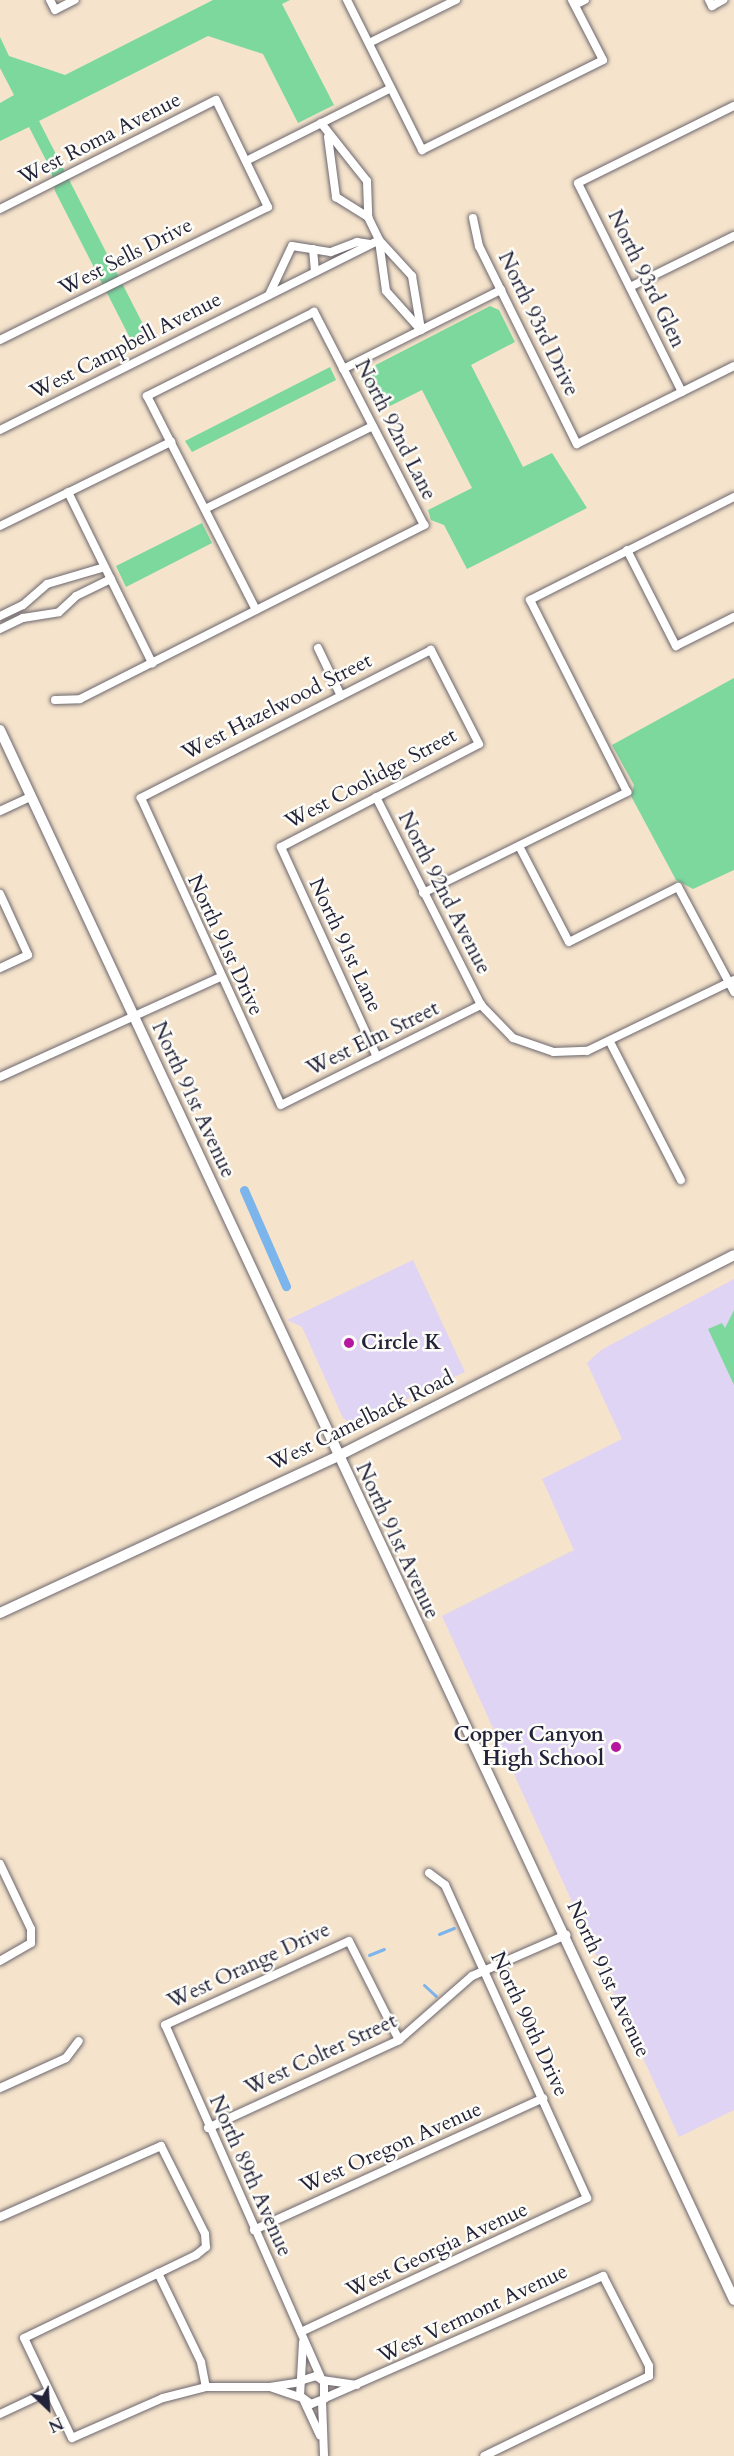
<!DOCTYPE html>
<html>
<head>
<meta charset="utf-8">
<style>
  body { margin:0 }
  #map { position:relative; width:734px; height:2456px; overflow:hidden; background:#f5e3cb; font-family:Cardo,serif }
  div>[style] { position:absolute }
  .built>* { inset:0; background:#e0d4f4 }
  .green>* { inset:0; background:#7dd89e }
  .stream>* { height:3px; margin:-1.5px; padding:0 1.5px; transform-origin:1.5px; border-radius:1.5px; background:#7cb4ec }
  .canal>* { height:9px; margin:-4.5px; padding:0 4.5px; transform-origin:4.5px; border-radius:4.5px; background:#7cb4ec }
  .roads { filter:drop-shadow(0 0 2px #6c666d) drop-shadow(0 0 2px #6c666d) }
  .minor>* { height:8px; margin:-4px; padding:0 4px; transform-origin:4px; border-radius:4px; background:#fff }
  .major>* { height:10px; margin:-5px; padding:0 5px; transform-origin:5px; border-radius:5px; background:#fff }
  .dots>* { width:16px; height:16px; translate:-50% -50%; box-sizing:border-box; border:3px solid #fdfcf7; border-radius:50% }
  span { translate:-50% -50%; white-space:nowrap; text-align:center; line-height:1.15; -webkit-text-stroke:5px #fdfcf7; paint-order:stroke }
  .street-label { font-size:21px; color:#22223b }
  .poi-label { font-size:21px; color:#22223b; font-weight:700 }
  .left { translate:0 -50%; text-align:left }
  .right { translate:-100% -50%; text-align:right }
  .north { position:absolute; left:18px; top:2378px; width:60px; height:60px; -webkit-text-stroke:4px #fdfcf7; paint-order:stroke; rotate:155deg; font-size:16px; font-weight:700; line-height:24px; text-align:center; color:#22223b }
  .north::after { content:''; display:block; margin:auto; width:21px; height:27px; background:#22223b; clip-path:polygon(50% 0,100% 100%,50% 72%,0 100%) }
</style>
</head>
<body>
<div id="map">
  <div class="built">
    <div style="clip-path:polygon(413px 1260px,465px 1372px,352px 1425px,343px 1418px,302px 1327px,287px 1320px)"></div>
    <div style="clip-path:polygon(734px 1279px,734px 2110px,679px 2137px,442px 1616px,574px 1550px,542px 1479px,622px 1439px,587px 1363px,601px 1350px)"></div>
  </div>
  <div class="green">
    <div style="clip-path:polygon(213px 0,290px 0,282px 4px,334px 105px,298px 123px,263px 54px,208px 36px,39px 121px,148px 334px,132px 342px,55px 191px,51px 170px,29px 127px,0 141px,0 103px,14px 95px,0 68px,0 37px,9px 56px,65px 75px)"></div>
    <div style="clip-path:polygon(490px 306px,499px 310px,515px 342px,471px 365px,523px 467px,552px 453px,587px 508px,467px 569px,444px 525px,431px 520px,428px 510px,472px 488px,422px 390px,378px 412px,361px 378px,366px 370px)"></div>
    <div style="clip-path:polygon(330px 367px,336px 380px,192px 452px,185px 441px)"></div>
    <div style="clip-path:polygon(202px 523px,212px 543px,126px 587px,116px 566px)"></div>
    <div style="clip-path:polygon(734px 678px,734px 870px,693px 889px,676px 880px,631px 796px,634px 785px,612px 745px)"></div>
    <div style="clip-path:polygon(734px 1310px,734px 1385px,708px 1329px,722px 1323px,725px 1328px)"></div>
  </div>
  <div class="stream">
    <div style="left:439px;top:1934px;width:16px;rotate:-22deg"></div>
    <div style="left:369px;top:1955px;width:16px;rotate:-22deg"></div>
    <div style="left:424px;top:1985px;width:16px;rotate:43deg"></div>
  </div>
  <div class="canal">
    <div style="left:244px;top:1190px;width:105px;rotate:66.4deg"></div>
  </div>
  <div class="roads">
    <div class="minor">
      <div style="left:50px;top:0;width:11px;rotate:63deg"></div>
      <div style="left:55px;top:10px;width:22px;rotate:-27deg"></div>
      <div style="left:347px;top:0;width:168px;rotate:63.4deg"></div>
      <div style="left:422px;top:150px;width:202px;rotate:-26.4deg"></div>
      <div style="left:603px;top:60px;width:68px;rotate:-117.3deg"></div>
      <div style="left:709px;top:0;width:7px;rotate:63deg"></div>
      <div style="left:712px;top:6px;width:13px;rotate:-29deg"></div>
      <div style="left:575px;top:5px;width:11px;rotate:-27deg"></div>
      <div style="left:369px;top:43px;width:97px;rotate:-26.3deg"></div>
      <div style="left:321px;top:123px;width:74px;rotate:51.6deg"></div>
      <div style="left:367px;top:181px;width:36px;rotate:88deg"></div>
      <div style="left:368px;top:217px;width:25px;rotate:64deg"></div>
      <div style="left:379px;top:240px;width:49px;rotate:47.5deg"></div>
      <div style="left:412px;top:276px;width:55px;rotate:80.5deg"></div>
      <div style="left:328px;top:137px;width:61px;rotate:82.4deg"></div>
      <div style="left:336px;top:197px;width:38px;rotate:32deg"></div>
      <div style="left:246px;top:161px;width:162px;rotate:-26.7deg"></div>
      <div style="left:0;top:209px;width:242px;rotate:-26.8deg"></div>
      <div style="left:216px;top:100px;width:119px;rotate:64.1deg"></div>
      <div style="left:268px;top:207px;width:299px;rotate:153.6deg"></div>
      <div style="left:473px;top:218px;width:29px;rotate:78deg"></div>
      <div style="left:479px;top:246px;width:221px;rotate:63.7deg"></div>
      <div style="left:577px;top:444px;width:175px;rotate:-26.4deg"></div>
      <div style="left:379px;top:241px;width:50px;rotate:82deg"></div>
      <div style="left:386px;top:291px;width:52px;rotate:48.1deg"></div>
      <div style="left:313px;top:249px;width:23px;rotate:85deg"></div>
      <div style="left:630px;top:287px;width:116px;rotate:-26.1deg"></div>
      <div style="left:269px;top:295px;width:54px;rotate:-64.9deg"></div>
      <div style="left:292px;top:246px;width:39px;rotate:9deg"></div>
      <div style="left:331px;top:252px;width:28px;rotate:-21deg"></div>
      <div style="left:357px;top:242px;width:13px;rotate:9deg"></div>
      <div style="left:343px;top:369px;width:177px;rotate:-26.6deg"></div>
      <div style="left:682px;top:392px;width:233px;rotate:-116.5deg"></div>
      <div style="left:578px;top:183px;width:174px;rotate:-26.3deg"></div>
      <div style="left:0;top:430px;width:424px;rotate:-26.6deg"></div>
      <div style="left:68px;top:492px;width:191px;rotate:63.8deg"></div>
      <div style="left:205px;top:509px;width:187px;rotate:-26.3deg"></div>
      <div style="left:0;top:526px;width:191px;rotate:-26.2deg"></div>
      <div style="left:627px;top:550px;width:108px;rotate:63deg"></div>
      <div style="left:676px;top:646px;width:65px;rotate:-26.6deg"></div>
      <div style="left:0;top:616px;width:25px;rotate:-26deg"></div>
      <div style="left:23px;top:605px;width:32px;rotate:-41deg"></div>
      <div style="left:47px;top:584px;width:60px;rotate:-16.3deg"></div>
      <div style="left:0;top:629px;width:25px;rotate:-26deg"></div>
      <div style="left:23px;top:618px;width:36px;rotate:-9deg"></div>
      <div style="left:59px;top:612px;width:23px;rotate:-43deg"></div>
      <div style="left:76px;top:596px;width:39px;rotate:-26deg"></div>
      <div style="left:318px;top:648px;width:53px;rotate:64.4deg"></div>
      <div style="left:55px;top:700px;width:25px;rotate:-2deg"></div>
      <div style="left:80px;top:699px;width:386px;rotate:-26.8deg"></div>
      <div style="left:424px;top:525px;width:240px;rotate:-117.3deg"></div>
      <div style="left:314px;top:312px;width:187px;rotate:153.3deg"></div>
      <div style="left:147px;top:396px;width:240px;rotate:63deg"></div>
      <div style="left:376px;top:797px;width:233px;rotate:63.2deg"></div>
      <div style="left:481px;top:1005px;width:46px;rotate:45.9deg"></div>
      <div style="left:513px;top:1038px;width:43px;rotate:18.9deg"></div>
      <div style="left:554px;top:1052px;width:33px;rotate:-2deg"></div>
      <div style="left:587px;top:1051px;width:163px;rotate:-25.8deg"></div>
      <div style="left:0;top:811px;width:33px;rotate:-25deg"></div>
      <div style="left:519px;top:846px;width:108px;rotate:62.5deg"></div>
      <div style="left:569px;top:942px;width:122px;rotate:-26.8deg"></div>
      <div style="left:678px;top:887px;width:119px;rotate:61.9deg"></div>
      <div style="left:423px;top:893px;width:228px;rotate:-26.3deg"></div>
      <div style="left:627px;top:792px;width:215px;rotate:-116.8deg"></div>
      <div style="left:530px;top:600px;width:229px;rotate:-26.8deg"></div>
      <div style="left:0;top:894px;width:67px;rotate:65.3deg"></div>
      <div style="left:28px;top:955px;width:31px;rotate:155deg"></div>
      <div style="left:611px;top:1044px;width:153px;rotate:62.8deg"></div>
      <div style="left:377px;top:1057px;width:231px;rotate:-114.6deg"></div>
      <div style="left:281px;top:847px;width:223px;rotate:-27.5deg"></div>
      <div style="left:479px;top:744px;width:106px;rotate:-117.1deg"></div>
      <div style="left:431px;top:650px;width:326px;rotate:153deg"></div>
      <div style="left:141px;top:798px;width:337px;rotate:65.5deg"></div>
      <div style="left:281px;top:1105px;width:224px;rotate:-26.6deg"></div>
      <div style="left:0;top:1077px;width:242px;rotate:-24.4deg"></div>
      <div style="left:0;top:1864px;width:72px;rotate:64.5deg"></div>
      <div style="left:31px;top:1929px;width:14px;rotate:90deg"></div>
      <div style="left:31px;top:1943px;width:36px;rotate:150deg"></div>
      <div style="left:0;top:2088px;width:72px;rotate:-24.4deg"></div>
      <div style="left:66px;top:2058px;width:21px;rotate:-53deg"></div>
      <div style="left:208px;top:2128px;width:210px;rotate:-24.7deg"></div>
      <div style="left:399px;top:2040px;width:97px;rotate:-41.2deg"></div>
      <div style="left:472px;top:1976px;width:103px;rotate:-23.6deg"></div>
      <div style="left:0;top:2217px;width:176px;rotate:-23.8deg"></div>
      <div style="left:161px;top:2146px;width:98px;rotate:63.4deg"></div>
      <div style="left:205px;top:2234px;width:13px;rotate:86deg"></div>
      <div style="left:206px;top:2247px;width:13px;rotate:141deg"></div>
      <div style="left:196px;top:2255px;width:191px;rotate:154.2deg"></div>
      <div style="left:24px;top:2338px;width:111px;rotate:64.4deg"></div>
      <div style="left:72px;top:2438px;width:99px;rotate:-23.7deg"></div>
      <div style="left:163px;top:2398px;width:44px;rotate:-14.3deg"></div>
      <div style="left:206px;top:2387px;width:64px"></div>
      <div style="left:270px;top:2387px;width:34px;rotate:19deg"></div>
      <div style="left:254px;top:2230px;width:318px;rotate:-24.5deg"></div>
      <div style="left:158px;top:2273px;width:99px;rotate:64.2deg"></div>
      <div style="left:201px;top:2362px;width:25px;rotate:79deg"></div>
      <div style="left:301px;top:2332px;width:316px;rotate:-25.1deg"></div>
      <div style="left:587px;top:2198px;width:344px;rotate:-114.4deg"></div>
      <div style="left:445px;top:1885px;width:20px;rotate:-143deg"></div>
      <div style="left:321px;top:2378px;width:386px;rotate:-113.8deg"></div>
      <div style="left:165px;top:2025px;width:202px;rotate:-24.5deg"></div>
      <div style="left:349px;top:1941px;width:111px;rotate:63.2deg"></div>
      <div style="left:303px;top:2380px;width:14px;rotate:-17deg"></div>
      <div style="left:316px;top:2376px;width:9px;rotate:32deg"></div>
      <div style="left:324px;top:2381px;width:18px;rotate:90deg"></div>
      <div style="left:324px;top:2399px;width:14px;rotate:159deg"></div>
      <div style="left:311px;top:2404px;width:14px;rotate:-144deg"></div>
      <div style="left:300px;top:2396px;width:54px;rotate:-86.8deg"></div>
      <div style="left:322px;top:2380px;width:35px;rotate:8deg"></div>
      <div style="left:270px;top:2387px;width:31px;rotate:-9deg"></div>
      <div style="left:325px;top:2398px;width:304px;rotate:-23.7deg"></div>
      <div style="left:603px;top:2276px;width:101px;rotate:62.9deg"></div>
      <div style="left:649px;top:2366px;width:10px;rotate:90deg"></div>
      <div style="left:649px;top:2376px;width:183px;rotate:154.1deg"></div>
      <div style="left:304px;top:2401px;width:38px;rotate:65deg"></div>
      <div style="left:322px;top:2401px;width:55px;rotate:87.9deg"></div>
      <div style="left:0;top:2414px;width:52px;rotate:-25.1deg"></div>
    </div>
    <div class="major">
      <div style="left:0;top:730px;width:1733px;rotate:64.94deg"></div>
      <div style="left:0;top:1613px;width:370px;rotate:-24.9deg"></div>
      <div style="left:336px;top:1457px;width:446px;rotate:-26.9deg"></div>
    </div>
  </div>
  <div class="dots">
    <div style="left:349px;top:1343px;background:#b5179e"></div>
    <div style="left:616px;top:1747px;background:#b5179e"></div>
  </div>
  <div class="street-label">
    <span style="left:100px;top:139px;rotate:-27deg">West Roma Avenue</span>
    <span style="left:126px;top:257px;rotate:-27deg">West Sells Drive</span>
    <span style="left:646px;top:279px;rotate:64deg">North 93rd Glen</span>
    <span style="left:538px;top:324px;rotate:64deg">North 93rd Drive</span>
    <span style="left:126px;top:346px;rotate:-27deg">West Campbell Avenue</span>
    <span style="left:395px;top:430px;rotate:63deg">North 92nd Lane</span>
    <span style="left:277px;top:707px;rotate:-27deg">West Hazelwood Street</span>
    <span style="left:371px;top:779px;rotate:-28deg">West Coolidge Street</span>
    <span style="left:444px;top:893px;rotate:63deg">North 92nd Avenue</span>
    <span style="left:225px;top:945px;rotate:65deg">North 91st Drive</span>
    <span style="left:345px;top:945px;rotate:65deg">North 91st Lane</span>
    <span style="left:373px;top:1039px;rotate:-26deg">West Elm Street</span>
    <span style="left:193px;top:1100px;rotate:65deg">North 91st Avenue</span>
    <span style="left:361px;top:1421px;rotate:-26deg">West Camelback Road</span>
    <span style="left:397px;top:1541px;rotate:65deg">North 91st Avenue</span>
    <span style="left:249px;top:1966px;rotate:-25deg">West Orange Drive</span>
    <span style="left:608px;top:1979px;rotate:65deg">North 91st Avenue</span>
    <span style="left:529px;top:2024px;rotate:65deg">North 90th Drive</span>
    <span style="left:321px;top:2055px;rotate:-25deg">West Colter Street</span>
    <span style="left:391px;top:2148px;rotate:-24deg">West Oregon Avenue</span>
    <span style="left:250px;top:2176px;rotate:66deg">North 89th Avenue</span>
    <span style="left:437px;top:2250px;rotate:-25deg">West Georgia Avenue</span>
    <span style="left:473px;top:2314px;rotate:-25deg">West Vermont Avenue</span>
  </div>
  <div class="poi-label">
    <span class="left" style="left:361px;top:1343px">Circle K</span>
    <span class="right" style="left:604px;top:1747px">Copper Canyon<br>High School</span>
  </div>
  <div class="north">N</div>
</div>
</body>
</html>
